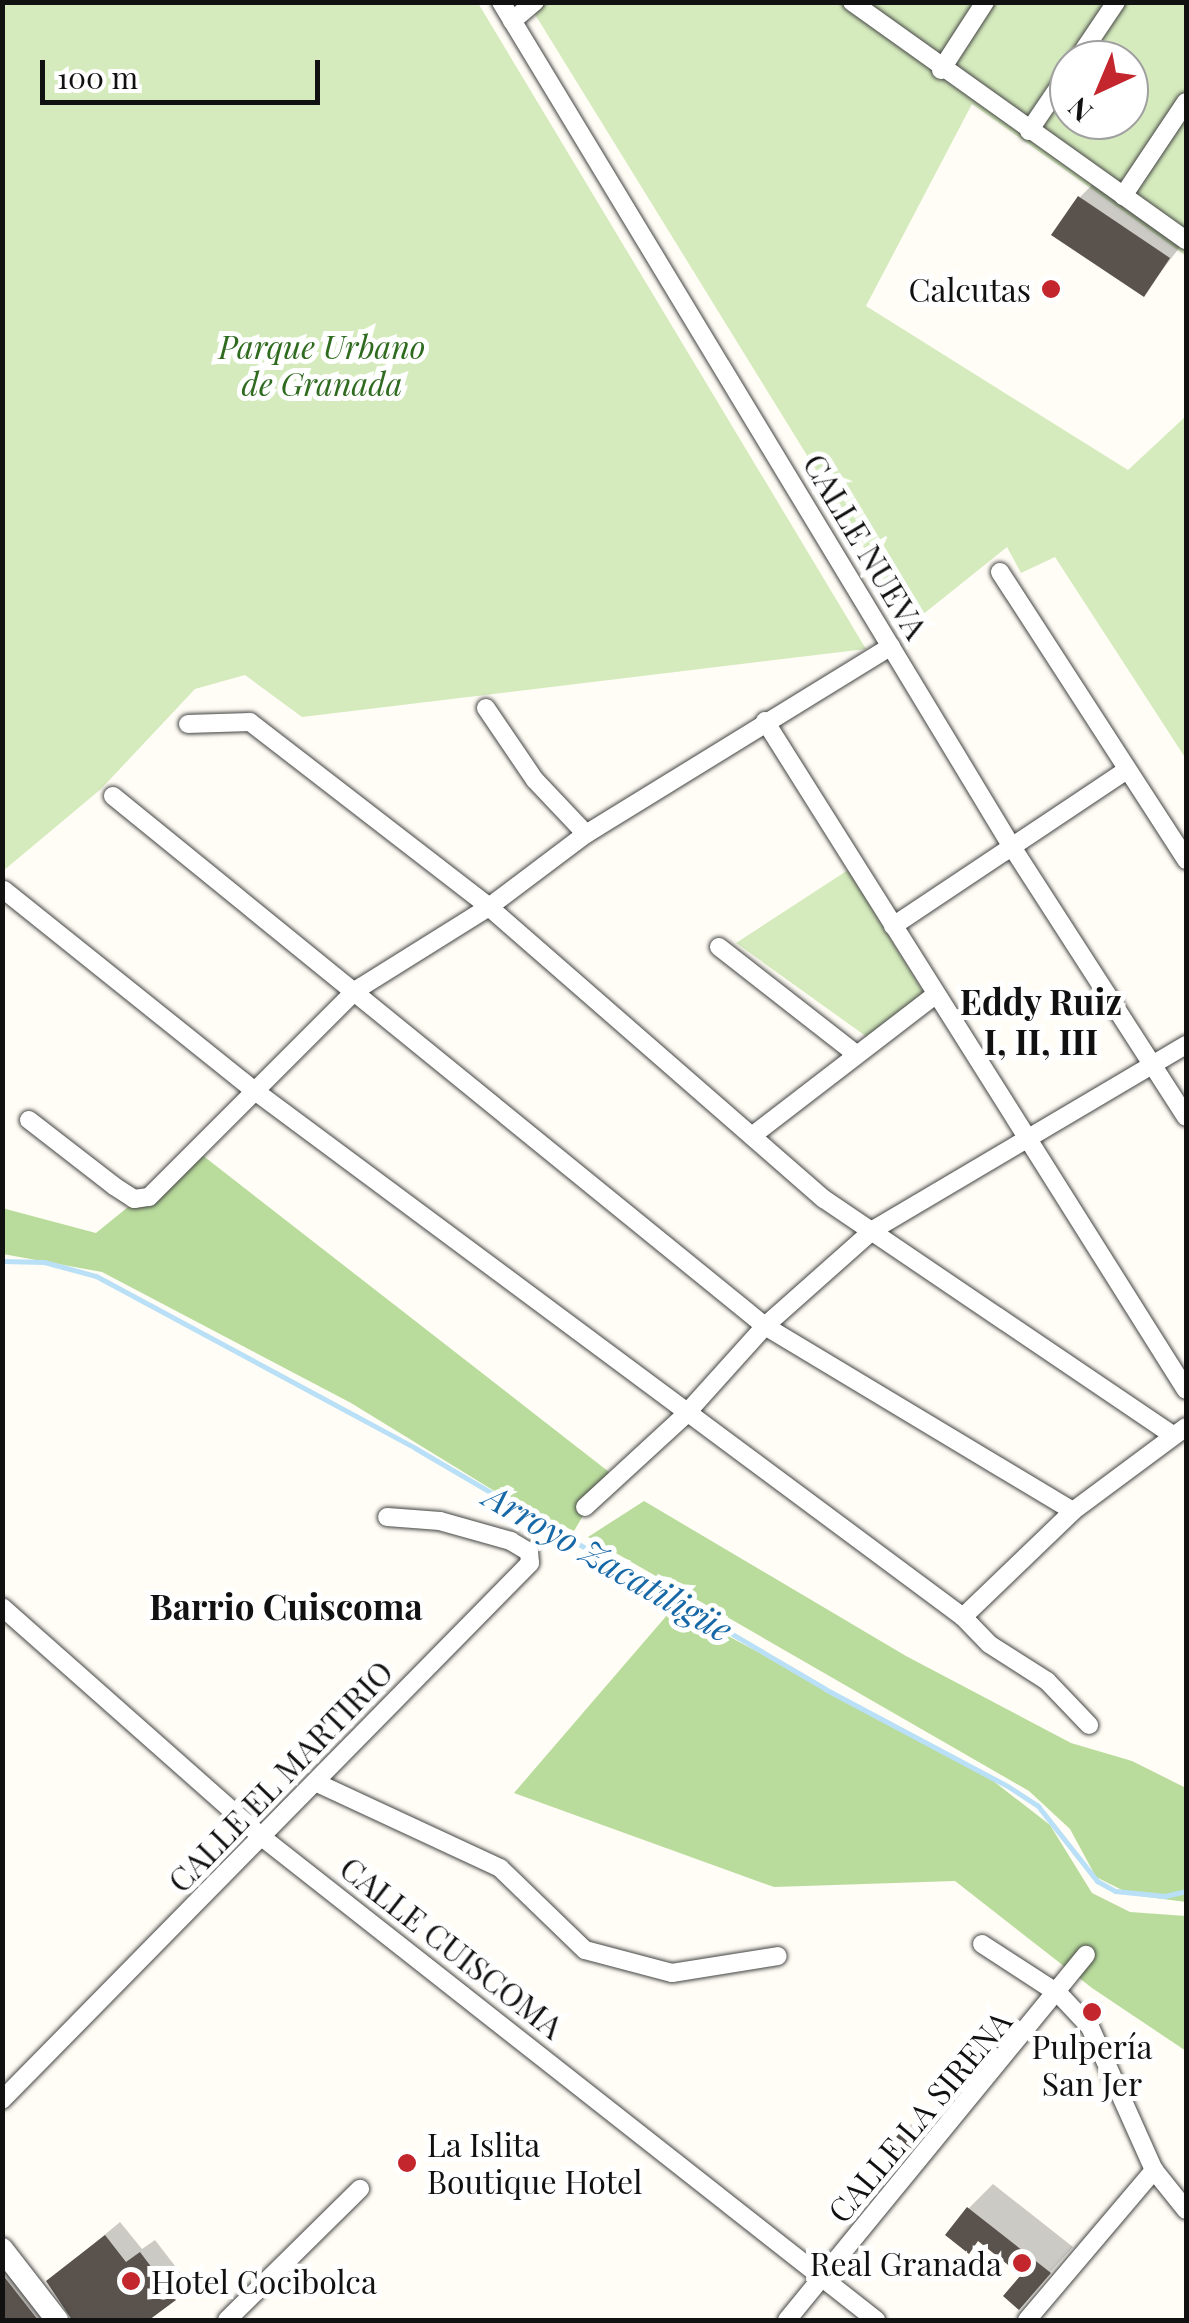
<!DOCTYPE html>
<html>
<head>
<meta charset="utf-8">
<style>
  body { margin:0 }
  #map { position:relative; width:1189px; height:2323px; overflow:hidden; background:#fffdf5; font-family:"Playfair Display",serif }
  div>[style] { position:absolute }
  .green>* { inset:0; background:#d5ebbd }
  .forest>* { inset:0; background:#b9dc9c }
  .shadow>* { inset:0; background:#0003 }
  .stream>* { height:5px; margin:-2.5px; padding:0 2.5px; transform-origin:2.5px; border-radius:2.5px; background:#b9e0f7 }
  .building>* { inset:0; background:#5a524d }
  .roads { filter:drop-shadow(0 0 2px #444) drop-shadow(0 0 2px #444) }
  .minor>* { height:18px; margin:-9px; padding:0 9px; transform-origin:9px; border-radius:9px; background:#fff }
  .tertiary>* { height:22px; margin:-11px; padding:0 11px; transform-origin:11px; border-radius:11px; background:#fff }
  .dots>* { width:28px; height:28px; translate:-50% -50%; box-sizing:border-box; border:5px solid #fff; border-radius:50% }
  span { translate:-50% -50%; white-space:nowrap; text-align:center; line-height:1.15; -webkit-text-stroke:10px #fff; paint-order:stroke }
  .poi-label { font-size:32px; color:#111 }
  .right { translate:-100% -50%; text-align:right }
  .left { translate:0 -50%; text-align:left }
  .park-label { font-size:32px; color:#2f6b1f; font-style:italic }
  .street-label { font-size:32px; color:#111 }
  .neighbourhood-label { font-size:35px; color:#111; font-weight:700 }
  .water-label { font-size:35px; color:#1768a6; font-style:italic }
  .frame { position:absolute; inset:0; border:5px solid #111; pointer-events:none }
  .north { position:absolute; left:1049px; top:40px; width:100px; height:100px; box-sizing:border-box; background:#fff; border:2px solid #a0a0a0; border-radius:50%; rotate:224deg; font-size:28px; font-weight:700; line-height:40px; text-align:center; color:#111 }
  .north::after { content:''; display:block; margin:auto; width:35px; height:45px; background:#c4262e; clip-path:polygon(50% 0,100% 100%,50% 72%,0 100%) }
  .scale { position:absolute; left:40px; top:60px; width:280px; height:45px; box-sizing:border-box; border:5px solid #111; border-top:0; padding-left:12px; font-size:30px; line-height:35px; white-space:nowrap; color:#111; -webkit-text-stroke:8px #fff; paint-order:stroke }
</style>
</head>
<body>
<div id="map">
  <div class="green">
    <div style="clip-path:polygon(3px 2px,478px 3px,866px 649px,302px 717px,245px 675px,195px 689px,101px 789px,3px 871px)"></div>
    <div style="clip-path:polygon(evenodd,528px 3px,1186px 3px,1186px 256px,972px 104px,866px 306px,1128px 470px,1185px 417px,1186px 759px,1055px 557px,1021px 573px,1007px 547px,911px 624px,528px 3px,1069px 60px,1129px 60px,1129px 120px,1069px 120px,1069px 60px)"></div>
    <div style="clip-path:polygon(848px 870px,924px 993px,867px 1037px,736px 943px)"></div>
  </div>
  <div class="forest">
    <div style="clip-path:polygon(197px 1151px,609px 1472px,574px 1531px,509px 1500px,351px 1403px,102px 1272px,3px 1254px,2px 1208px,96px 1233px)"></div>
    <div style="clip-path:polygon(644px 1501px,906px 1656px,1071px 1743px,1132px 1761px,1186px 1788px,1186px 1902px,1132px 1895px,1096px 1877px,1070px 1829px,1029px 1791px,588px 1537px)"></div>
    <div style="clip-path:polygon(674px 1607px,983px 1773px,1050px 1825px,1092px 1893px,1130px 1912px,1186px 1916px,1186px 2051px,1092px 1988px,955px 1881px,774px 1887px,514px 1793px)"></div>
  </div>
  <div class="shadow">
    <div style="clip-path:polygon(1097px 180px,1186px 239px,1144px 294px,1080px 197px)"></div>
    <div style="clip-path:polygon(911px 2124px,921px 2133px,910px 2146px,900px 2137px)"></div>
    <div style="clip-path:polygon(993px 2184px,1073px 2247px,1019px 2307px,1024px 2274px,968px 2209px)"></div>
    <div style="clip-path:polygon(120px 2222px,142px 2249px,155px 2240px,189px 2284px,145px 2320px,77px 2320px,49px 2281px)"></div>
    <div style="clip-path:polygon(2px 2251px,60px 2315px,74px 2320px,2px 2320px)"></div>
  </div>
  <div class="stream">
    <div style="left:2px;top:1261px;width:42px;rotate:1.4deg"></div>
    <div style="left:44px;top:1262px;width:54px;rotate:15.1deg"></div>
    <div style="left:96px;top:1276px;width:362px;rotate:28.3deg"></div>
    <div style="left:415px;top:1448px;width:476px;rotate:30.4deg"></div>
    <div style="left:825px;top:1689px;width:208px;rotate:28deg"></div>
    <div style="left:1009px;top:1787px;width:35px;rotate:33deg"></div>
    <div style="left:1038px;top:1806px;width:95px;rotate:51.8deg"></div>
    <div style="left:1097px;top:1881px;width:21px;rotate:29deg"></div>
    <div style="left:1115px;top:1891px;width:50px;rotate:5.7deg"></div>
    <div style="left:1165px;top:1896px;width:22px;rotate:-13deg"></div>
  </div>
  <div class="building">
    <div style="clip-path:polygon(1078px 196px,1170px 258px,1144px 297px,1051px 235px)"></div>
    <div style="clip-path:polygon(906px 2126px,920px 2138px,910px 2150px,896px 2137px)"></div>
    <div style="clip-path:polygon(967px 2207px,1051px 2273px,1019px 2310px,1003px 2296px,1021px 2275px,978px 2241px,969px 2254px,945px 2235px)"></div>
    <div style="clip-path:polygon(105px 2235px,126px 2262px,140px 2252px,176px 2300px,149px 2320px,72px 2320px,46px 2281px)"></div>
    <div style="clip-path:polygon(2px 2274px,38px 2320px,2px 2320px)"></div>
  </div>
  <div class="roads">
    <div class="minor">
      <div style="left:501px;top:2px;width:987px;rotate:58.84deg"></div>
      <div style="left:1012px;top:847px;width:321px;rotate:57.2deg"></div>
      <div style="left:852px;top:2px;width:410px;rotate:35.5deg"></div>
      <div style="left:512px;top:21px;width:30px;rotate:-40deg"></div>
      <div style="left:1077px;top:60px;width:70px;rotate:-56.1deg"></div>
      <div style="left:941px;top:70px;width:81px;rotate:-57.1deg"></div>
      <div style="left:1029px;top:131px;width:71px;rotate:-55.9deg"></div>
      <div style="left:1123px;top:196px;width:113px;rotate:-56.2deg"></div>
      <div style="left:1000px;top:572px;width:343px;rotate:57.1deg"></div>
      <div style="left:486px;top:708px;width:87px;rotate:55.8deg"></div>
      <div style="left:535px;top:780px;width:74px;rotate:46.6deg"></div>
      <div style="left:765px;top:721px;width:790px;rotate:57.82deg"></div>
      <div style="left:188px;top:724px;width:62px;rotate:-1.8deg"></div>
      <div style="left:250px;top:722px;width:302px;rotate:37.7deg"></div>
      <div style="left:489px;top:907px;width:444px;rotate:41.1deg"></div>
      <div style="left:824px;top:1199px;width:421px;rotate:34.1deg"></div>
      <div style="left:113px;top:796px;width:840px;rotate:39.11deg"></div>
      <div style="left:765px;top:1326px;width:359px;rotate:31deg"></div>
      <div style="left:4px;top:890px;width:317px;rotate:38.7deg"></div>
      <div style="left:251px;top:1088px;width:887px;rotate:36.61deg"></div>
      <div style="left:963px;top:1617px;width:37px;rotate:46deg"></div>
      <div style="left:989px;top:1644px;width:69px;rotate:32.5deg"></div>
      <div style="left:1047px;top:1681px;width:61px;rotate:46.3deg"></div>
      <div style="left:893px;top:926px;width:281px;rotate:-33.7deg"></div>
      <div style="left:719px;top:947px;width:175px;rotate:38deg"></div>
      <div style="left:29px;top:1120px;width:108px;rotate:37.8deg"></div>
      <div style="left:114px;top:1186px;width:24px;rotate:33deg"></div>
      <div style="left:134px;top:1199px;width:15px;rotate:-8deg"></div>
      <div style="left:149px;top:1197px;width:293px;rotate:-45deg"></div>
      <div style="left:356px;top:990px;width:157px;rotate:-32deg"></div>
      <div style="left:489px;top:907px;width:121px;rotate:-37deg"></div>
      <div style="left:586px;top:834px;width:358px;rotate:-31.6deg"></div>
      <div style="left:752px;top:1136px;width:231px;rotate:-37.6deg"></div>
      <div style="left:585px;top:1507px;width:134px;rotate:-42.6deg"></div>
      <div style="left:684px;top:1416px;width:121px;rotate:-48deg"></div>
      <div style="left:765px;top:1326px;width:144px;rotate:-41.6deg"></div>
      <div style="left:873px;top:1230px;width:364px;rotate:-30.6deg"></div>
      <div style="left:2px;top:1607px;width:349px;rotate:41.5deg"></div>
      <div style="left:263px;top:1838px;width:780px;rotate:38.18deg"></div>
      <div style="left:963px;top:1617px;width:153px;rotate:-43.9deg"></div>
      <div style="left:1073px;top:1511px;width:141px;rotate:-36.6deg"></div>
      <div style="left:317px;top:1783px;width:202px;rotate:24.9deg"></div>
      <div style="left:500px;top:1868px;width:118px;rotate:44deg"></div>
      <div style="left:585px;top:1950px;width:90px;rotate:14.8deg"></div>
      <div style="left:672px;top:1973px;width:107px;rotate:-9.1deg"></div>
      <div style="left:982px;top:1944px;width:92px;rotate:33deg"></div>
      <div style="left:1059px;top:1994px;width:45px;rotate:46.8deg"></div>
      <div style="left:1090px;top:2027px;width:157px;rotate:65.9deg"></div>
      <div style="left:1154px;top:2170px;width:51px;rotate:51.3deg"></div>
      <div style="left:2px;top:2100px;width:753px;rotate:-45.48deg"></div>
      <div style="left:530px;top:1563px;width:11px;rotate:-95deg"></div>
      <div style="left:529px;top:1552px;width:21px;rotate:-149deg"></div>
      <div style="left:511px;top:1541px;width:74px;rotate:-164.3deg"></div>
      <div style="left:440px;top:1521px;width:53px;rotate:-175.7deg"></div>
      <div style="left:227px;top:2320px;width:187px;rotate:-44.6deg"></div>
      <div style="left:787px;top:2320px;width:472px;rotate:-50.7deg"></div>
      <div style="left:1027px;top:2320px;width:197px;rotate:-49.7deg"></div>
    </div>
    <div class="tertiary">
      <div style="left:2px;top:2249px;width:90px;rotate:52.2deg"></div>
    </div>
  </div>
  <div class="dots">
    <div style="left:1051px;top:289px;background:#c4262e"></div>
    <div style="left:1092px;top:2012px;background:#c4262e"></div>
    <div style="left:407px;top:2163px;background:#c4262e"></div>
    <div style="left:1022px;top:2263px;background:#c4262e"></div>
    <div style="left:131px;top:2281px;background:#c4262e"></div>
  </div>
  <div class="poi-label">
    <span class="right" style="left:1031px;top:289px">Calcutas</span>
    <span style="left:1092px;top:2065px">Pulpería<br>San Jer</span>
    <span class="left" style="left:427px;top:2163px">La Islita<br>Boutique Hotel</span>
    <span class="right" style="left:1002px;top:2263px">Real Granada</span>
    <span class="left" style="left:151px;top:2281px">Hotel Cocibolca</span>
  </div>
  <div class="park-label">
    <span style="left:322px;top:365px">Parque Urbano<br>de Granada</span>
  </div>
  <div class="street-label">
    <span style="left:866px;top:546px;rotate:59deg">CALLE NUEVA</span>
    <span style="left:280px;top:1776px;rotate:-46deg">CALLE EL MARTIRIO</span>
    <span style="left:452px;top:1947px;rotate:38deg">CALLE CUISCOMA</span>
    <span style="left:919px;top:2116px;rotate:-50deg">CALLE LA SIRENA</span>
  </div>
  <div class="neighbourhood-label">
    <span style="left:1041px;top:1021px">Eddy Ruiz<br>I, II, III</span>
    <span style="left:286px;top:1606px">Barrio Cuiscoma</span>
  </div>
  <div class="water-label">
    <span style="left:609px;top:1562px;rotate:30deg">Arroyo Zacatiligüe</span>
  </div>
  <div class="frame"></div>
  <div class="north">N</div>
  <div class="scale">100 m</div>
</div>
</body>
</html>
